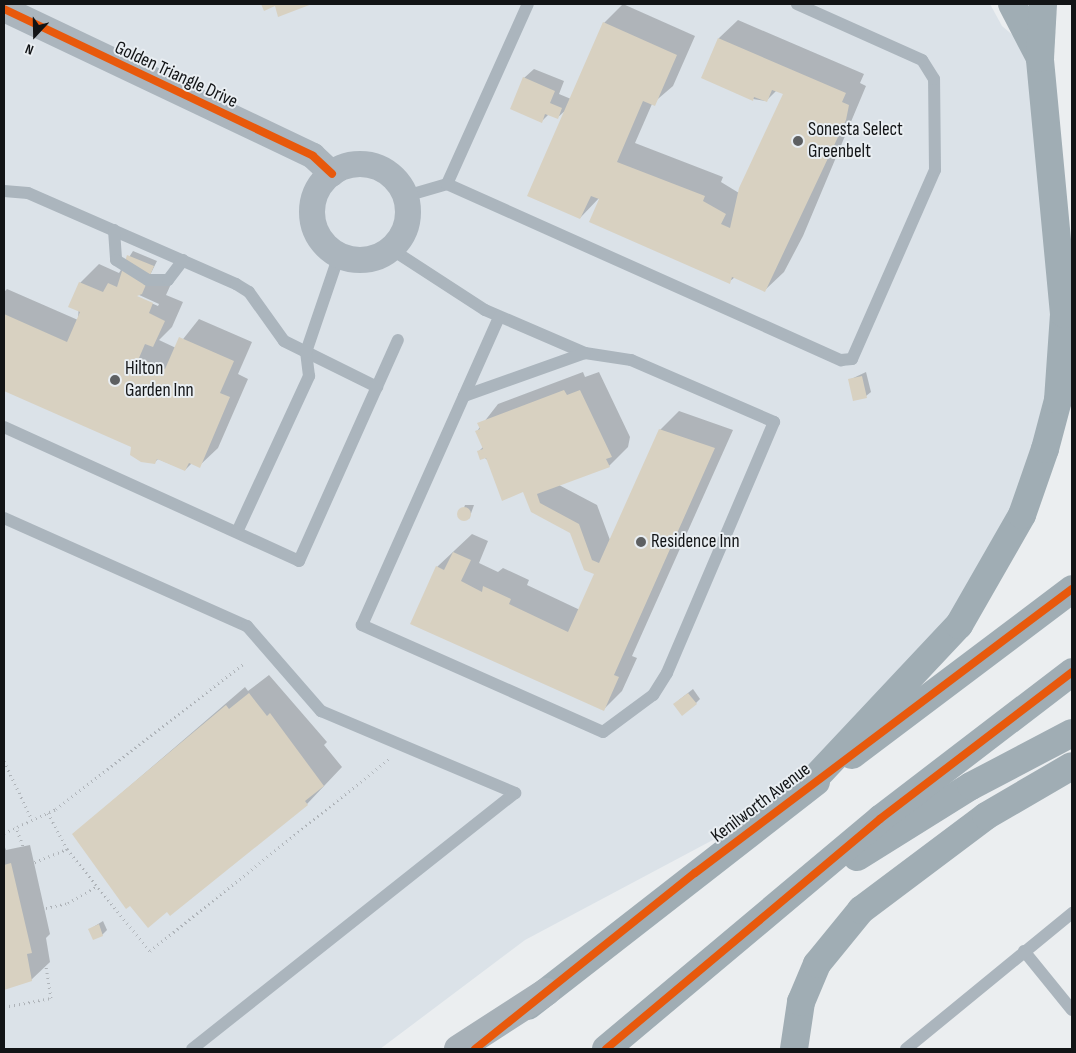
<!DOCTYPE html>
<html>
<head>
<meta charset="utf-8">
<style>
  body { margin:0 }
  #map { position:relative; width:1076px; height:1053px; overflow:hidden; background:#ebeef0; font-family:"Sofia Sans Condensed",sans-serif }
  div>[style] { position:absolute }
  .built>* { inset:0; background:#dbe2e8 }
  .shadow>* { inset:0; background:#0003 }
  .building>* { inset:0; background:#d8d1c1 }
  .round { border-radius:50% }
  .path>* { height:3px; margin-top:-1.5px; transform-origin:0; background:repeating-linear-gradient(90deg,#afb4b9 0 1px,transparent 0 5px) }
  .lane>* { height:12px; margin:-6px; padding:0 6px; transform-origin:6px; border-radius:6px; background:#abb5bd }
  .street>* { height:26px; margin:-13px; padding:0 13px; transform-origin:13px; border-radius:13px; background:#abb5bd }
  .street>.ring { margin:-13px; padding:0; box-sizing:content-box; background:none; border:26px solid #abb5bd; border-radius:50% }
  .primary>* { height:28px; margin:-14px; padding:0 14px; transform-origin:14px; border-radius:14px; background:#a0adb4 }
  .highway>* { height:28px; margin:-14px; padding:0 14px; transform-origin:14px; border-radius:14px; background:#a7b1b8 }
  .cycleway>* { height:8px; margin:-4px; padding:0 4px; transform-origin:4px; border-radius:4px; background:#e8590c }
  .dots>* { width:14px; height:14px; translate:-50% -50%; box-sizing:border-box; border:2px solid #e9eef2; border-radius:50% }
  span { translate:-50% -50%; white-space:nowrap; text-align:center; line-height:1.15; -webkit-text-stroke:4px #e9eef2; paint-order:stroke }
  .street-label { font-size:19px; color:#121416 }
  .poi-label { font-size:19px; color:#121416 }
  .left { translate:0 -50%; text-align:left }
  .frame { position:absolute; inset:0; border:5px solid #121416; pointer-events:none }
  .north { position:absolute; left:10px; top:10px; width:50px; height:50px; -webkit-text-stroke:4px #e9eef2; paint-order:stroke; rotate:201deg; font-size:14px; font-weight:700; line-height:20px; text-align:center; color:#121416 }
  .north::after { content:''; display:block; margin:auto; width:18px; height:22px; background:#121416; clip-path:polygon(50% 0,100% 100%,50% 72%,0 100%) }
</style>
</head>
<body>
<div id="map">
  <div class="built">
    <div style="clip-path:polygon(4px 4px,990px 4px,1002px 26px,1040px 58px,1058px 400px,979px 595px,801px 793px,525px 940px,380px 1049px,4px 1049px)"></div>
  </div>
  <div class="shadow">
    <div style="clip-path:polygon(623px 4px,695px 36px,673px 86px,652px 104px,635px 143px,723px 177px,721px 182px,739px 193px,784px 94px,777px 90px,766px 101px,753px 99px,703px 77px,719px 38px,738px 20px,864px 74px,860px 83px,866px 86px,803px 236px,784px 272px,765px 290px,735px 277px,729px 282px,601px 196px,580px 218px,567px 109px,557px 118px,549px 114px,541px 122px,524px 78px,534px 69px,564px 81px,559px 94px,571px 99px,604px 23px)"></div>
    <div style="clip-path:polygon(evenodd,133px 251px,157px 261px,150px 275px,171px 284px,166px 295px,183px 302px,172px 327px,159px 340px,176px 348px,199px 319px,252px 342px,238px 374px,248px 379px,218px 448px,199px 466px,192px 463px,185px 470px,158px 459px,155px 462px,132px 446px,4px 389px,4px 292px,7px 289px,78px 320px,80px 283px,99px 264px,119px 273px,133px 251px,137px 294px,159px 304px,158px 306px,135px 296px,137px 294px)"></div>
    <div style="clip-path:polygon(583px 372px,585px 377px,599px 372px,630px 437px,628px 447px,609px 466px,559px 485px,597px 505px,610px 540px,660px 430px,679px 411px,733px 430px,632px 656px,637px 658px,622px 691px,604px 709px,437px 567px,472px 534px,488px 541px,479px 563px,498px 572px,503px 568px,529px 580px,527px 585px,580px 610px,596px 574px,571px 532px,478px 452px,483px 447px,477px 431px,498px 404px)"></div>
    <div style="clip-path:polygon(866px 372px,871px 392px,866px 396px,849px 380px)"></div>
    <div style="clip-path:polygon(465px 505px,474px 505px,469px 519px,460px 518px)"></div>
    <div style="clip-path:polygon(269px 675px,327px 742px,324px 745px,342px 767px,307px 804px,74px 834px,245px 687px,248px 691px)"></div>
    <div style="clip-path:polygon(693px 689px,700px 699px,696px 703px,679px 700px)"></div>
    <div style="clip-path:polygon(4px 845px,6px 850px,30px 845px,50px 934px,46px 938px,50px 962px,31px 980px,4px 989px)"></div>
    <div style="clip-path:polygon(103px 921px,107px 930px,102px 935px,90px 929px)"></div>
  </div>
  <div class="building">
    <div style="clip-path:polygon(261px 4px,312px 4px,278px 17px,275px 6px,264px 11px)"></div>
    <div style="clip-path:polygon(603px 22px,677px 55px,655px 106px,643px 101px,617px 162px,705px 196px,703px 201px,726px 214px,721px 224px,730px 228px,739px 188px,783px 94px,772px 90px,767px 102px,754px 97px,753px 101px,701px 78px,718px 38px,846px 93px,842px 102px,849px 105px,846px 120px,765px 292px,732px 277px,730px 284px,589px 222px,599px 199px,591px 196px,580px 219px,527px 196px)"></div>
    <div style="clip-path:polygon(523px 77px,555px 91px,550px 103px,562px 108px,558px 119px,545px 114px,542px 123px,510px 109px)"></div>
    <div style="clip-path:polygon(127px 255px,154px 266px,142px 294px,137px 296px,153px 303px,149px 313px,165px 321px,153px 347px,145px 344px,139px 358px,165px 369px,179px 337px,234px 361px,220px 393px,230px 397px,200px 468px,189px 463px,185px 471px,157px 459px,155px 464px,141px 462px,130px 455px,131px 447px,4px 391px,4px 314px,67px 342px,80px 312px,68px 307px,79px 282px,103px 292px,108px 283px,117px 287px)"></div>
    <div style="clip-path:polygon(862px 376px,867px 398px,853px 401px,848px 379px)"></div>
    <div style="clip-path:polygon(564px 390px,567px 395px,580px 390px,612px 457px,606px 459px,610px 467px,537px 494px,540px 503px,579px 524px,592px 560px,599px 563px,659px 429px,715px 448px,614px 675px,619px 677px,604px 711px,410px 624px,436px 566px,444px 570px,453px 552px,471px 560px,461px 581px,482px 592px,483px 586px,511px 599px,509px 604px,568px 632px,594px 574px,584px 570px,570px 533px,531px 512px,523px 492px,502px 501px,486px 458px,480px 460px,477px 451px,483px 449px,475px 431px,480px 429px,477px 423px)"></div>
    <div class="round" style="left:457px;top:507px;width:14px;height:14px"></div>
    <div style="clip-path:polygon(249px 693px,267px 716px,270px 713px,324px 786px,305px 801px,308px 805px,170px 916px,167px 912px,148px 928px,130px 906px,126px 909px,72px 834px,226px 705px,229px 709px)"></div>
    <div style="clip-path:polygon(688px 693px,697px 704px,682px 716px,673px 704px)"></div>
    <div style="clip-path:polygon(11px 863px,32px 953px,27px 954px,32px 981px,4px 990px,4px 865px)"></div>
    <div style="clip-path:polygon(99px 924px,103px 936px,93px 940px,88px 929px)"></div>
  </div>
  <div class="path">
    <div style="left:4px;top:761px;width:65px;rotate:64.6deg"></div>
    <div style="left:48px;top:813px;width:41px;rotate:62.2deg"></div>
    <div style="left:67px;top:849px;width:132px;rotate:50.9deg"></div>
    <div style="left:150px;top:951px;width:307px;rotate:-38.8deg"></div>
    <div style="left:4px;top:833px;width:57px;rotate:-24.8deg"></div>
    <div style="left:56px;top:809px;width:237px;rotate:-37.8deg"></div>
    <div style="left:30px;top:864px;width:40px;rotate:-22deg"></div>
    <div style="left:36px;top:910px;width:33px;rotate:-12deg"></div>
    <div style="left:68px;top:903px;width:34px;rotate:-30deg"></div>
    <div style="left:4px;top:1007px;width:48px;rotate:-10.8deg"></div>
    <div style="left:51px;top:998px;width:136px;rotate:-98.9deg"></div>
    <div style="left:30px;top:864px;width:40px;rotate:-111deg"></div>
  </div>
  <div class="lane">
    <div style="left:447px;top:184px;width:197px;rotate:-65.8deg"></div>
    <div style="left:4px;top:191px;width:24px;rotate:5deg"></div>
    <div style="left:28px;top:193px;width:227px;rotate:23.6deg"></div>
    <div style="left:236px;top:284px;width:15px;rotate:32deg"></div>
    <div style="left:249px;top:292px;width:60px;rotate:54.5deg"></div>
    <div style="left:284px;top:341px;width:104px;rotate:26.3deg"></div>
    <div style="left:406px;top:196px;width:43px;rotate:-16.3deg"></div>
    <div style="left:447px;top:184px;width:432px;rotate:24.1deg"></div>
    <div style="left:841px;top:360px;width:11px;rotate:-5deg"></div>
    <div style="left:852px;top:359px;width:206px;rotate:-66.3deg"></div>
    <div style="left:935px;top:170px;width:91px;rotate:-90.6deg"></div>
    <div style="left:934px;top:79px;width:22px;rotate:-122deg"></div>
    <div style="left:922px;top:60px;width:137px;rotate:-155.9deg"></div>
    <div style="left:114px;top:230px;width:30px;rotate:86deg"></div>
    <div style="left:116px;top:260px;width:38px;rotate:32deg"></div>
    <div style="left:148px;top:280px;width:20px"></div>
    <div style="left:168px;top:280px;width:25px;rotate:-53deg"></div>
    <div style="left:391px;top:249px;width:112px;rotate:33deg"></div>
    <div style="left:485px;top:310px;width:109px;rotate:23.3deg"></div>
    <div style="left:585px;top:353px;width:47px;rotate:8.7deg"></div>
    <div style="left:631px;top:360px;width:156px;rotate:23.4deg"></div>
    <div style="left:774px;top:422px;width:273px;rotate:113.1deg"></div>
    <div style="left:667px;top:673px;width:26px;rotate:122deg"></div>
    <div style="left:653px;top:695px;width:62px;rotate:143.5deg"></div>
    <div style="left:603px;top:732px;width:264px;rotate:-156.1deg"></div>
    <div style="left:362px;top:625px;width:337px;rotate:-66deg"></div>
    <div style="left:464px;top:396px;width:128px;rotate:-19.6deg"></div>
    <div style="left:4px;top:427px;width:324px;rotate:24.4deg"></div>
    <div style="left:299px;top:561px;width:242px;rotate:-65.9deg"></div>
    <div style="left:4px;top:518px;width:266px;rotate:24deg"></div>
    <div style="left:247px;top:626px;width:113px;rotate:49deg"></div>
    <div style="left:321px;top:711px;width:211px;rotate:22.9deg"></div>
    <div style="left:515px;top:793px;width:412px;rotate:141.6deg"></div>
    <div style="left:237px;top:532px;width:172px;rotate:-65.2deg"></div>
    <div style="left:309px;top:376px;width:24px;rotate:-97deg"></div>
    <div style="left:306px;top:352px;width:102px;rotate:-71.2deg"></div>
    <div style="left:1024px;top:951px;width:76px;rotate:50.9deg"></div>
    <div style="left:906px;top:1049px;width:215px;rotate:-39.3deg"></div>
  </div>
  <div class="street">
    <div style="left:4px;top:9px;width:342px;rotate:25.4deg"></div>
    <div style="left:313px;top:156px;width:26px;rotate:43deg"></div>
    <div class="ring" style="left:312px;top:164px;width:70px;height:70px"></div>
  </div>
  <div class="primary">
    <div style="left:1012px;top:4px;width:61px;rotate:62.6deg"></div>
    <div style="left:852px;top:755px;width:276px;rotate:-37deg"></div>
    <div style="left:801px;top:793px;width:231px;rotate:-46.8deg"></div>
    <div style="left:959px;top:625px;width:127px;rotate:-60.2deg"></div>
    <div style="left:1022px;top:515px;width:70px;rotate:-70.8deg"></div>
    <div style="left:1045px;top:449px;width:51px;rotate:-75.1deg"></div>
    <div style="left:1058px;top:400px;width:86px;rotate:-86deg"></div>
    <div style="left:1064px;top:314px;width:257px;rotate:-95.4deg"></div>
    <div style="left:1040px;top:58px;width:54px;rotate:-86.8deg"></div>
    <div style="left:857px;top:857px;width:134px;rotate:-31.9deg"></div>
    <div style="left:971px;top:786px;width:114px;rotate:-27.7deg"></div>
    <div style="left:528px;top:1006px;width:365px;rotate:-37.9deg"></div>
    <div style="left:606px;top:1049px;width:358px;rotate:-40deg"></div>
    <div style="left:880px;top:819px;width:242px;rotate:-37.4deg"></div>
    <div style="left:794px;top:1049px;width:48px;rotate:-81.5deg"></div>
    <div style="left:801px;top:1002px;width:41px;rotate:-67.2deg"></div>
    <div style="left:817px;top:964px;width:70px;rotate:-50.8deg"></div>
    <div style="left:861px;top:910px;width:156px;rotate:-36.9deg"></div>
    <div style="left:986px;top:816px;width:99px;rotate:-30.2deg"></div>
  </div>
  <div class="highway">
    <div style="left:458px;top:1049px;width:105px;rotate:-32.9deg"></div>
  </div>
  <div class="cycleway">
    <div style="left:4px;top:9px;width:342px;rotate:25.4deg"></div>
    <div style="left:313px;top:156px;width:26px;rotate:43deg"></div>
    <div style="left:475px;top:1049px;width:282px;rotate:-38.7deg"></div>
    <div style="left:695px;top:873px;width:472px;rotate:-37deg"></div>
    <div style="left:606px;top:1049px;width:358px;rotate:-40deg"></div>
    <div style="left:880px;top:819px;width:242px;rotate:-37.4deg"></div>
  </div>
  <div class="dots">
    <div style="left:798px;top:141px;background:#5e6062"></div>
    <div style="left:115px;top:380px;background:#5e6062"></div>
    <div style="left:641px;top:542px;background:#5e6062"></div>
  </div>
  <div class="street-label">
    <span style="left:176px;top:75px;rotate:25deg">Golden Triangle Drive</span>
    <span style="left:761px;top:803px;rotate:-37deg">Kenilworth Avenue</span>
  </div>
  <div class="poi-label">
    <span class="left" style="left:808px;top:141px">Sonesta Select<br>Greenbelt</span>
    <span class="left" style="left:125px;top:380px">Hilton<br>Garden Inn</span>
    <span class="left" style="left:651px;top:542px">Residence Inn</span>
  </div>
  <div class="frame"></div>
  <div class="north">N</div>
</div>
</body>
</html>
